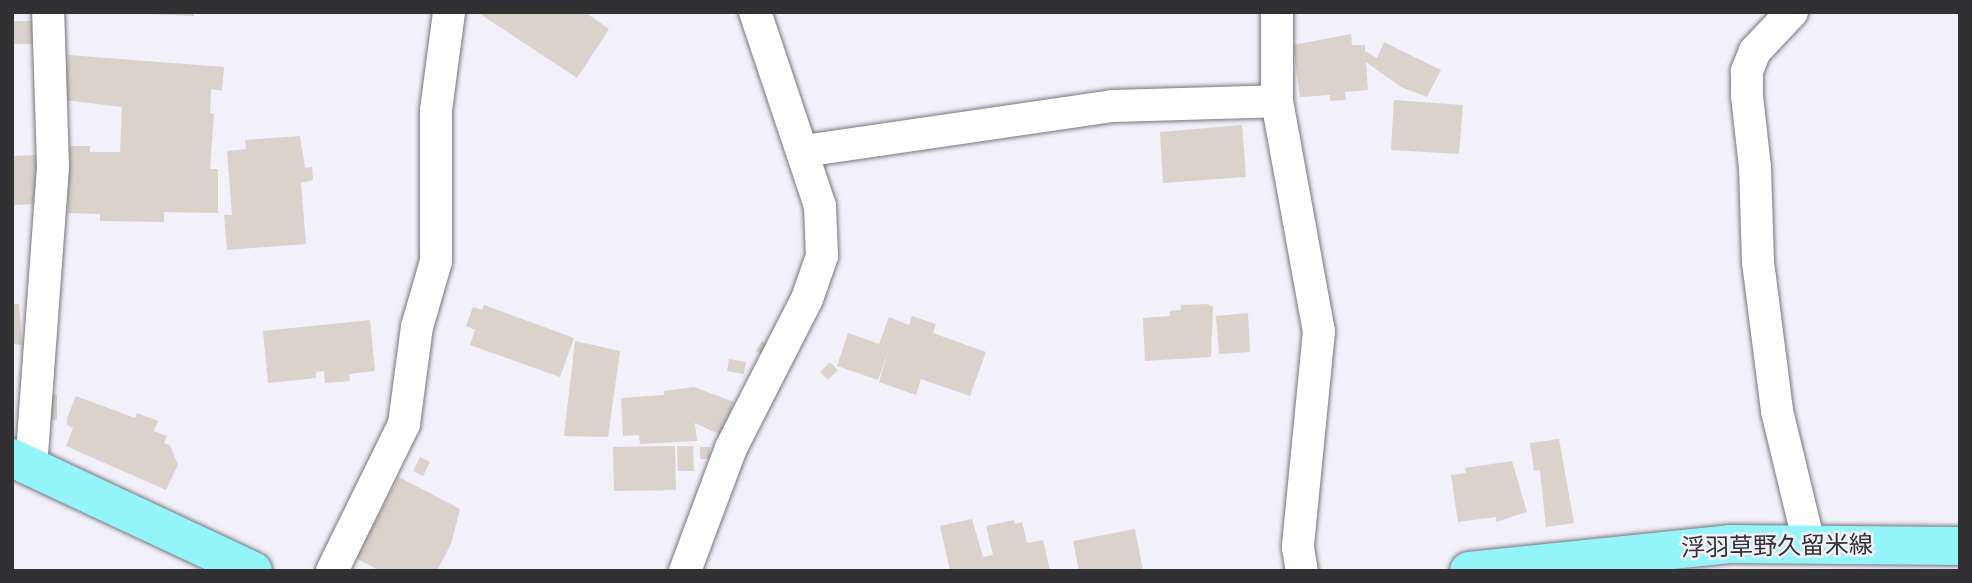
<!DOCTYPE html>
<html>
<head>
<meta charset="utf-8">
<style>
  body { margin:0 }
  #map { position:relative; width:1972px; height:583px; overflow:hidden; background:#f2f0f9; font-family:Signika,"Noto Sans JP",sans-serif }
  div>[style] { position:absolute }
  .building>* { inset:0; background:#d9d3cc }
  .roads { filter:drop-shadow(0 0 2px #77757d) drop-shadow(0 0 2px #77757d) }
  .street>* { height:32px; margin:-16px; padding:0 16px; transform-origin:16px; border-radius:16px; background:#fff }
  .primary>* { height:38px; margin:-19px; padding:0 19px; transform-origin:19px; border-radius:19px; background:#93f5fa }
  span { translate:-50% -50%; white-space:nowrap; text-align:center; line-height:1.15; -webkit-text-stroke:5px #f2f0f9; paint-order:stroke }
  .street-label { font-size:24px; color:#313033 }
  .frame { position:absolute; inset:0; border:14px solid #313033; pointer-events:none }
</style>
</head>
<body>
<div id="map">
  <div class="building">
    <div style="clip-path:polygon(149px 12px,194px 12px,194px 16px,149px 14px)"></div>
    <div style="clip-path:polygon(477px 12px,585px 12px,609px 29px,577px 78px)"></div>
    <div style="clip-path:polygon(12px 21px,32px 21px,32px 44px,12px 44px)"></div>
    <div style="clip-path:polygon(1351px 34px,1352px 45px,1365px 45px,1365px 51px,1377px 58px,1384px 42px,1441px 70px,1427px 97px,1401px 87px,1366px 62px,1368px 90px,1345px 92px,1346px 100px,1330px 101px,1330px 95px,1300px 97px,1293px 45px)"></div>
    <div style="clip-path:polygon(68px 55px,224px 67px,222px 91px,211px 89px,210px 113px,214px 114px,210px 169px,218px 169px,218px 213px,164px 212px,164px 222px,100px 221px,100px 214px,68px 213px,68px 152px,71px 146px,90px 146px,90px 152px,120px 152px,122px 107px,64px 100px)"></div>
    <div style="clip-path:polygon(1394px 100px,1463px 105px,1459px 154px,1391px 150px)"></div>
    <div style="clip-path:polygon(1242px 125px,1246px 177px,1163px 183px,1160px 132px)"></div>
    <div style="clip-path:polygon(300px 136px,305px 168px,312px 167px,313px 180px,301px 183px,306px 244px,227px 250px,224px 215px,232px 215px,227px 151px,246px 149px,245px 140px)"></div>
    <div style="clip-path:polygon(36px 155px,38px 204px,12px 205px,12px 156px)"></div>
    <div style="clip-path:polygon(12px 304px,19px 304px,22px 345px,12px 344px)"></div>
    <div style="clip-path:polygon(1207px 304px,1213px 307px,1211px 357px,1145px 361px,1143px 318px,1170px 316px,1170px 311px,1181px 310px,1181px 305px)"></div>
    <div style="clip-path:polygon(484px 305px,574px 338px,560px 377px,470px 345px,475px 330px,466px 326px,473px 307px,482px 310px)"></div>
    <div style="clip-path:polygon(1248px 313px,1250px 352px,1219px 354px,1216px 316px)"></div>
    <div style="clip-path:polygon(912px 316px,936px 324px,933px 333px,986px 352px,970px 396px,921px 379px,916px 395px,879px 382px,889px 349px,878px 380px,837px 366px,848px 333px,879px 344px,889px 317px,909px 325px)"></div>
    <div style="clip-path:polygon(370px 320px,375px 371px,349px 374px,350px 381px,325px 383px,324px 371px,316px 372px,316px 378px,268px 383px,263px 331px)"></div>
    <div style="clip-path:polygon(575px 341px,620px 351px,608px 437px,564px 436px)"></div>
    <div style="clip-path:polygon(762px 341px,769px 345px,763px 355px,756px 351px)"></div>
    <div style="clip-path:polygon(729px 359px,746px 362px,744px 374px,727px 371px)"></div>
    <div style="clip-path:polygon(830px 362px,838px 370px,828px 380px,820px 372px)"></div>
    <div style="clip-path:polygon(694px 387px,734px 402px,721px 435px,695px 423px,697px 441px,640px 444px,639px 435px,623px 436px,621px 398px,664px 395px,664px 391px)"></div>
    <div style="clip-path:polygon(57px 395px,57px 420px,48px 420px,24px 396px)"></div>
    <div style="clip-path:polygon(76px 396px,135px 418px,137px 413px,158px 421px,154px 431px,167px 436px,164px 443px,170px 445px,178px 465px,166px 490px,66px 446px,73px 428px,67px 425px,67px 418px)"></div>
    <div style="clip-path:polygon(1559px 439px,1574px 523px,1546px 527px,1540px 470px,1534px 471px,1530px 443px)"></div>
    <div style="clip-path:polygon(675px 446px,676px 490px,614px 491px,613px 447px)"></div>
    <div style="clip-path:polygon(677px 446px,693px 446px,694px 471px,678px 471px)"></div>
    <div style="clip-path:polygon(700px 447px,710px 447px,710px 459px,700px 459px)"></div>
    <div style="clip-path:polygon(420px 457px,430px 462px,423px 476px,413px 471px)"></div>
    <div style="clip-path:polygon(1512px 461px,1527px 512px,1496px 522px,1496px 517px,1458px 522px,1451px 475px,1466px 473px,1465px 468px)"></div>
    <div style="clip-path:polygon(399px 477px,460px 509px,451px 544px,437px 571px,380px 571px,356px 558px)"></div>
    <div style="clip-path:polygon(972px 519px,983px 557px,993px 555px,986px 526px,1014px 520px,1015px 524px,1022px 522px,1027px 543px,1043px 540px,1050px 571px,950px 571px,940px 526px)"></div>
    <div style="clip-path:polygon(1135px 529px,1143px 571px,1079px 571px,1073px 541px)"></div>
  </div>
  <div class="roads">
    <div class="street">
      <div style="left:1277px;top:12px;width:89px;rotate:90deg"></div>
      <div style="left:1277px;top:101px;width:234px;rotate:79.7deg"></div>
      <div style="left:1319px;top:331px;width:217px;rotate:95.6deg"></div>
      <div style="left:1298px;top:547px;width:24px;rotate:81deg"></div>
      <div style="left:1792px;top:12px;width:54px;rotate:133.5deg"></div>
      <div style="left:1755px;top:51px;width:22px;rotate:112deg"></div>
      <div style="left:1747px;top:71px;width:25px;rotate:90deg"></div>
      <div style="left:1747px;top:96px;width:71px;rotate:83.6deg"></div>
      <div style="left:1755px;top:167px;width:95px;rotate:88.2deg"></div>
      <div style="left:1758px;top:262px;width:150px;rotate:82.7deg"></div>
      <div style="left:1777px;top:411px;width:136px;rotate:76.4deg"></div>
      <div style="left:804px;top:151px;width:312px;rotate:-8.3deg"></div>
      <div style="left:1113px;top:106px;width:164px;rotate:-1.7deg"></div>
      <div style="left:31px;top:467px;width:301px;rotate:-85.8deg"></div>
      <div style="left:53px;top:167px;width:155px;rotate:-91.8deg"></div>
      <div style="left:332px;top:571px;width:164px;rotate:-63.9deg"></div>
      <div style="left:404px;top:424px;width:98px;rotate:-82.4deg"></div>
      <div style="left:417px;top:327px;width:69px;rotate:-73.9deg"></div>
      <div style="left:436px;top:261px;width:151px;rotate:-90deg"></div>
      <div style="left:436px;top:110px;width:99px;rotate:-82.4deg"></div>
      <div style="left:685px;top:571px;width:131px;rotate:-69.5deg"></div>
      <div style="left:731px;top:448px;width:167px;rotate:-63deg"></div>
      <div style="left:807px;top:299px;width:46px;rotate:-70.8deg"></div>
      <div style="left:822px;top:256px;width:50px;rotate:-92.3deg"></div>
      <div style="left:820px;top:206px;width:205px;rotate:-108.5deg"></div>
    </div>
    <div class="primary">
      <div style="left:12px;top:458px;width:266px;rotate:25.1deg"></div>
      <div style="left:1469px;top:571px;width:262px;rotate:-5.9deg"></div>
      <div style="left:1730px;top:544px;width:230px;rotate:0.5deg"></div>
    </div>
  </div>
  <div class="street-label">
    <span style="left:1777px;top:547px;rotate:-1deg">浮羽草野久留米線</span>
  </div>
  <div class="frame"></div>
</div>
</body>
</html>
